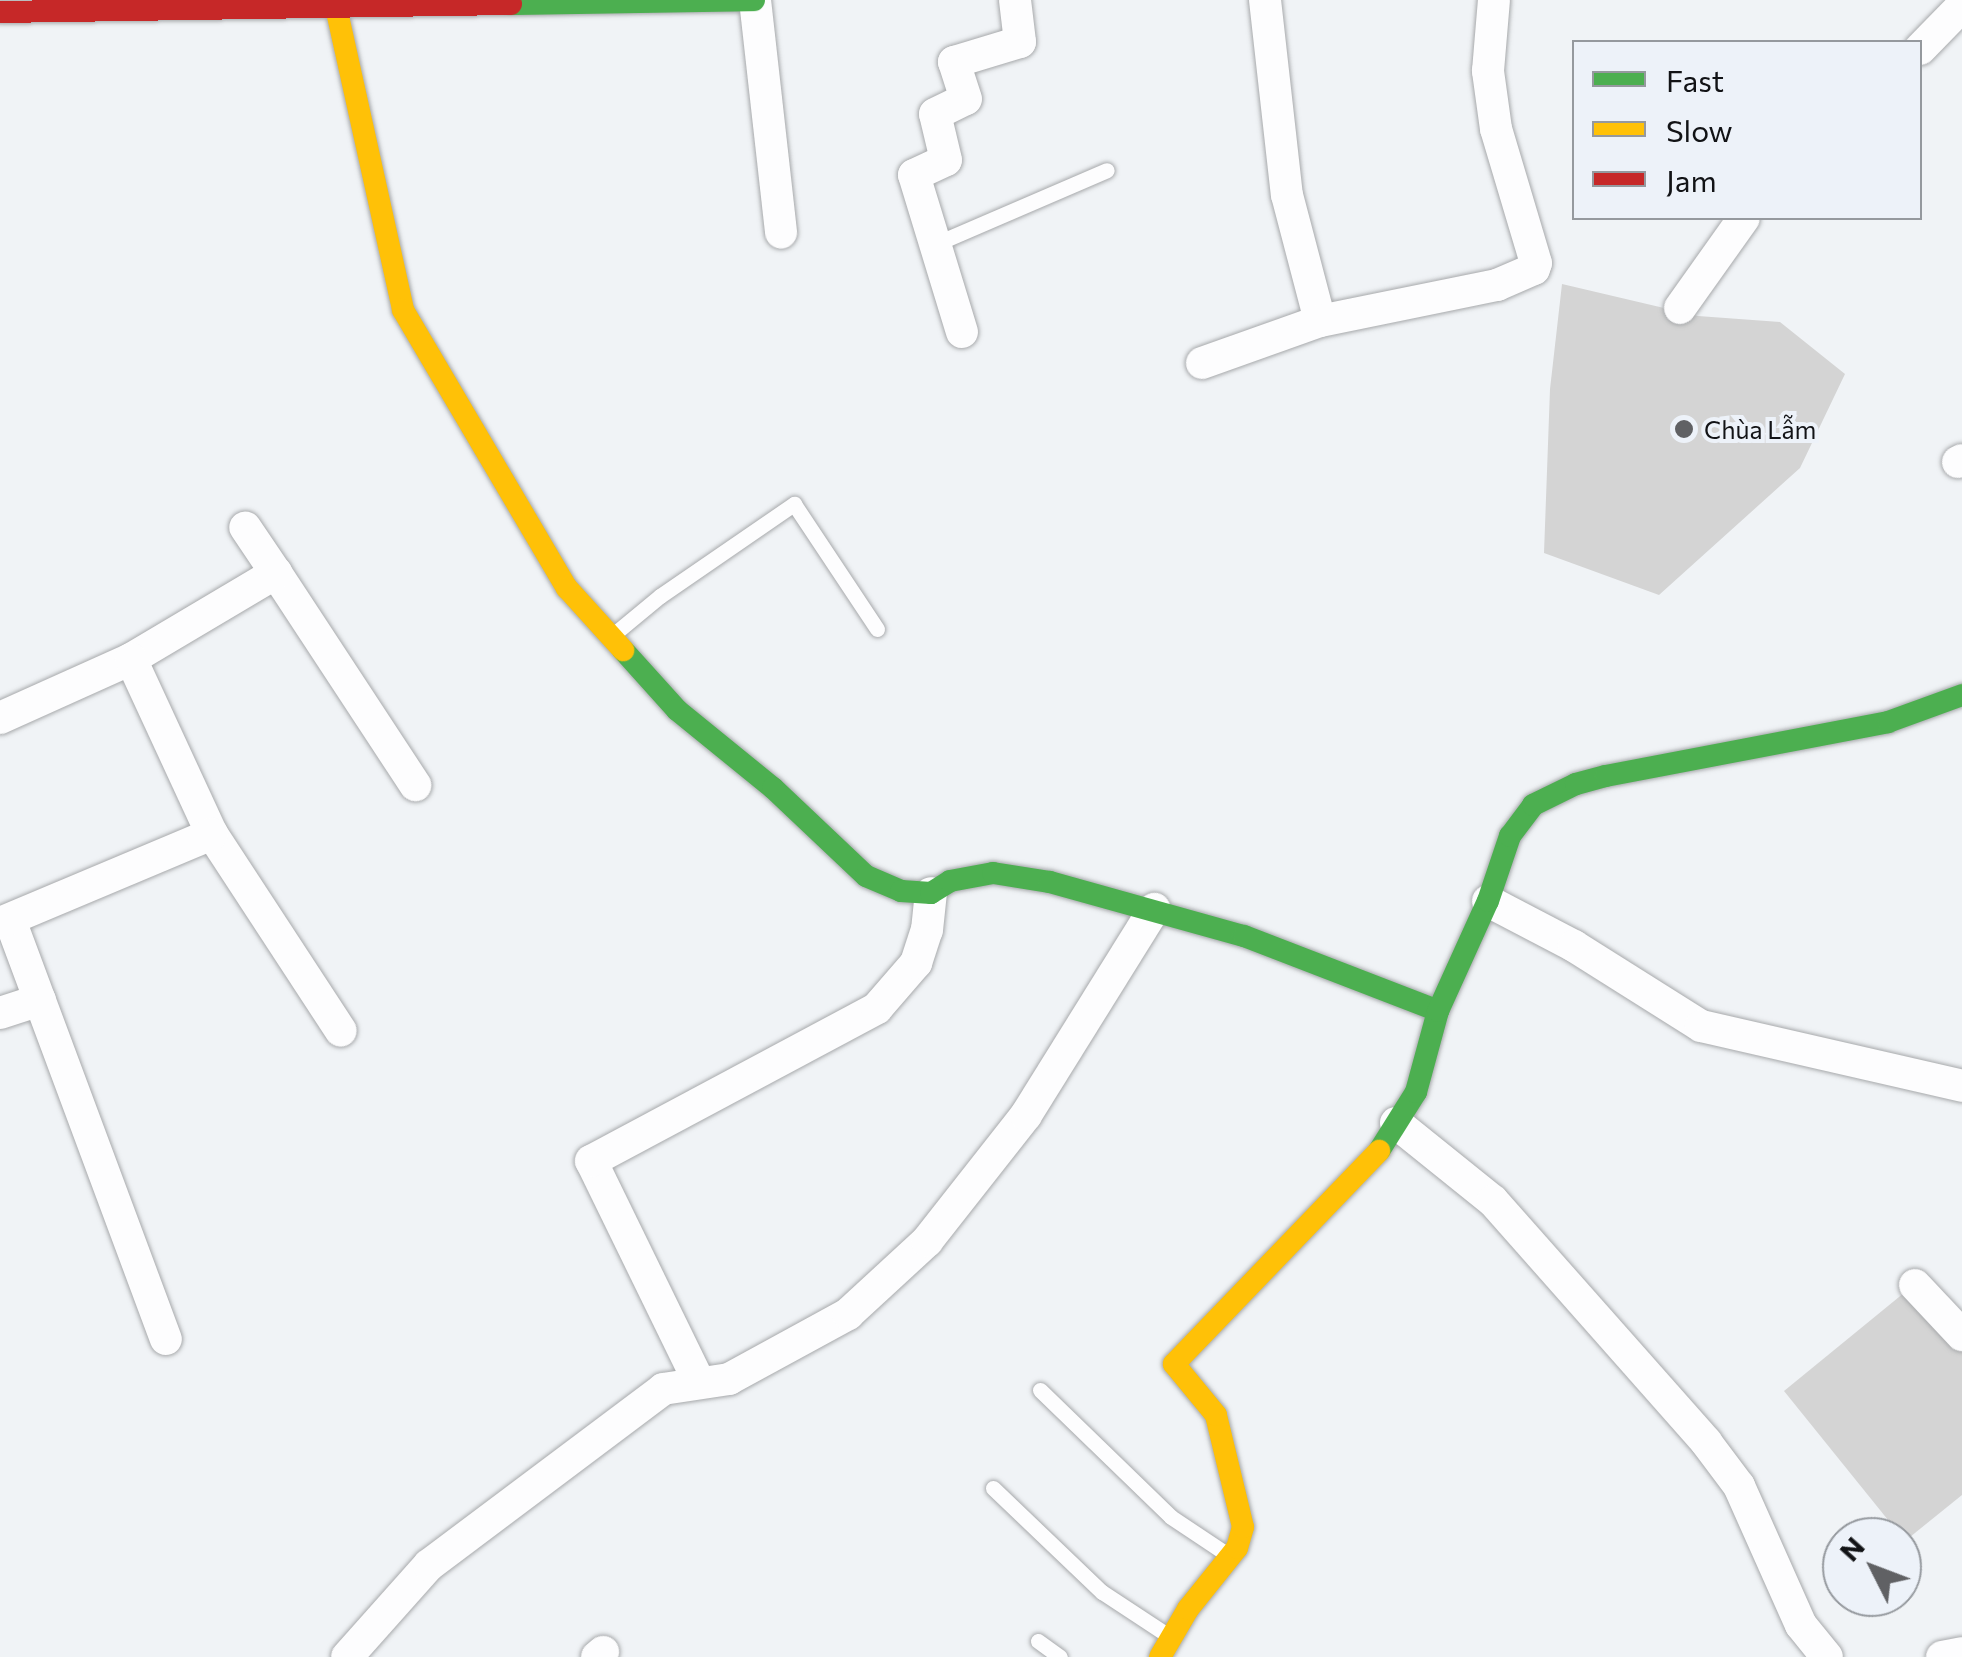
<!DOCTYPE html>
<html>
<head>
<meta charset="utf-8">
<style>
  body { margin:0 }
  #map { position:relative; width:1962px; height:1657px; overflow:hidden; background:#f0f3f6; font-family:Commissioner,sans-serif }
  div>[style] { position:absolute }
  .building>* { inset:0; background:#d4d4d4 }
  .roads { filter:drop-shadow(0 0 2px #a7a9ab) drop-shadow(0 0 2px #a7a9ab) }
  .lane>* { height:15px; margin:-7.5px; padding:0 7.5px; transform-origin:7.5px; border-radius:7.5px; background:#fdfdfe }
  .street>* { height:32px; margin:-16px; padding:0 16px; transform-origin:16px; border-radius:16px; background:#fdfdfe }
  .fast>* { height:22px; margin:-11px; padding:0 11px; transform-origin:11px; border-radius:11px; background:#4caf50 }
  .slow>* { height:22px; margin:-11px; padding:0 11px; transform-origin:11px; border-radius:11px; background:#ffc107 }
  .jam>* { height:22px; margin:-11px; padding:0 11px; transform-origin:11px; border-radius:11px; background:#c62828 }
  .dots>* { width:28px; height:28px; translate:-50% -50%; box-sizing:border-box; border:5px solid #edf2f9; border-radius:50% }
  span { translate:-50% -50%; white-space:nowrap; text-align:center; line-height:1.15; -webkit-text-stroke:8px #edf2f9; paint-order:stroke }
  .poi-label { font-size:25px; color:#121316 }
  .left { translate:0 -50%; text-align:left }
  .legend { position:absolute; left:1572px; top:40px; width:350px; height:180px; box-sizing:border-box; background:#edf2f9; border:2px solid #95999e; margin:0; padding:12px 18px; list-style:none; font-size:30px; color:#121316 }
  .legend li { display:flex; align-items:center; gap:20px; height:50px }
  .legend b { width:50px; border:2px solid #95999e }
  .north { position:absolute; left:1822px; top:1517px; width:100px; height:100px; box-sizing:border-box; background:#edf2f9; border:2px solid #95999e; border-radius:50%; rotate:312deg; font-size:28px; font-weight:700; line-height:40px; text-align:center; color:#121316 }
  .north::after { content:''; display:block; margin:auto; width:35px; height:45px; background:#606164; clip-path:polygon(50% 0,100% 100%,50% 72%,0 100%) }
</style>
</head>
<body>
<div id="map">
  <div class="building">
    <div style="clip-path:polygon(1562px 284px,1698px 316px,1780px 322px,1845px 374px,1800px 468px,1659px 595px,1544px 553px,1550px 389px)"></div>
    <div style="clip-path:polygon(1910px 1288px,1962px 1346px,1962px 1495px,1905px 1541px,1784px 1391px)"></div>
  </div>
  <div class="roads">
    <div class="lane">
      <div style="left:933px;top:245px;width:189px;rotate:-23.3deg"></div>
      <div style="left:614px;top:634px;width:60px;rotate:-39.6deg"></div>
      <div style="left:660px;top:596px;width:163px;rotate:-34.5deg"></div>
      <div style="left:794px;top:504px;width:150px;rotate:56.4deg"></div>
      <div style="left:1040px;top:1390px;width:182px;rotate:44.1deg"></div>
      <div style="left:1171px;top:1517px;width:69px;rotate:33.7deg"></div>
      <div style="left:993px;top:1488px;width:151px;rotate:43.7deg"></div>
      <div style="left:1102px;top:1592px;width:80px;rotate:33.3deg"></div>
      <div style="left:1038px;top:1641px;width:27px;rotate:36deg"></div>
    </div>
    <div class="street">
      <div style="left:755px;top:0;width:234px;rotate:83.6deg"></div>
      <div style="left:1265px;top:0;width:196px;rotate:83.6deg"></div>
      <div style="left:1287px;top:195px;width:130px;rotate:75.3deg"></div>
      <div style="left:1920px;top:49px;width:60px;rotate:-45.7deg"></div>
      <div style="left:1680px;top:308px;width:110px;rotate:-54.6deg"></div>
      <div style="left:962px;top:332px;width:164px;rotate:-107deg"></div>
      <div style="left:914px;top:175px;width:35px;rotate:-25deg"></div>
      <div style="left:946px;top:160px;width:47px;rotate:-103.4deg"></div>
      <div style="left:935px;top:114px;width:34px;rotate:-26deg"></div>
      <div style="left:966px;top:99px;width:39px;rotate:-108deg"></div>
      <div style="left:954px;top:62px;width:69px;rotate:-16.9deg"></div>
      <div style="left:1020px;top:42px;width:42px;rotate:-96.8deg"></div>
      <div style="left:1202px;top:363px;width:125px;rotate:-19.6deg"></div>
      <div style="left:1320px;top:321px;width:181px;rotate:-11.5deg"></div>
      <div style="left:1497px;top:285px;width:40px;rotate:-23.4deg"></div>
      <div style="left:1534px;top:269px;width:6px;rotate:-72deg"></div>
      <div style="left:1536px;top:263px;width:140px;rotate:-106.6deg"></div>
      <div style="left:1496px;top:129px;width:59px;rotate:-97.9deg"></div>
      <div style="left:1488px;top:71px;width:71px;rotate:-85.2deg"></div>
      <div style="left:1958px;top:462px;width:4px;rotate:-27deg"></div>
      <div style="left:276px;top:573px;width:254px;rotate:56.7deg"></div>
      <div style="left:131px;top:659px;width:169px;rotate:-30.7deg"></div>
      <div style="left:276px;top:573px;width:55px;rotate:-124deg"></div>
      <div style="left:0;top:718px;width:144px;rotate:-24.2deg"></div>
      <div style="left:131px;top:659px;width:193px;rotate:65.2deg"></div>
      <div style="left:212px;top:834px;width:235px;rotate:56.8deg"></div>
      <div style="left:1488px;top:901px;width:97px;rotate:27.6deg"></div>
      <div style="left:1574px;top:946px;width:150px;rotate:32.2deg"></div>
      <div style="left:1701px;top:1026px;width:268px;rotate:12.9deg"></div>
      <div style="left:10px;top:920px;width:447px;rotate:69.6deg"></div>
      <div style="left:0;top:923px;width:230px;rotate:-22.8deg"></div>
      <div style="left:0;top:1013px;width:42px;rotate:-18deg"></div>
      <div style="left:1396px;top:1123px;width:124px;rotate:38.8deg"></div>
      <div style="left:1493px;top:1201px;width:322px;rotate:48.5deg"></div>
      <div style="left:1706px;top:1442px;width:55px;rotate:53.1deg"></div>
      <div style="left:1739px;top:1486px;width:152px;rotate:66deg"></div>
      <div style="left:1801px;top:1625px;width:41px;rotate:50.9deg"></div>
      <div style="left:1915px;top:1285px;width:69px;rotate:46.8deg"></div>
      <div style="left:699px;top:1382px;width:246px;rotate:-116deg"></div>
      <div style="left:591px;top:1161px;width:324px;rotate:-28.1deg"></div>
      <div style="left:877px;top:1008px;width:60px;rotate:-49.1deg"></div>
      <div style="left:916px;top:963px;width:35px;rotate:-72deg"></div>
      <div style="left:927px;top:930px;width:37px;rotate:-84deg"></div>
      <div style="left:347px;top:1657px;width:123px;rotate:-48.3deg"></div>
      <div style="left:429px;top:1565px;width:293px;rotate:-36.9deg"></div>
      <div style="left:663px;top:1389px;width:67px;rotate:-8.6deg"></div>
      <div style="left:729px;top:1379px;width:136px;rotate:-28.6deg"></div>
      <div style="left:848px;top:1314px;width:108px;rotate:-42.7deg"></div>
      <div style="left:927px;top:1241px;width:160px;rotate:-51.8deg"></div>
      <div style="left:1026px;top:1115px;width:243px;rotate:-58.1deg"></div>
      <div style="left:597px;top:1657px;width:8px;rotate:-40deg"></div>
      <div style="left:1942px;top:1657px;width:20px;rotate:-11deg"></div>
    </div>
    <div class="fast">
      <div style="left:511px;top:4px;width:243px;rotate:-0.9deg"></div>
      <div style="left:623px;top:650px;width:81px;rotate:48deg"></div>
      <div style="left:677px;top:710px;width:124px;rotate:39.1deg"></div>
      <div style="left:773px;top:788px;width:128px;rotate:43.4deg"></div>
      <div style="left:866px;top:876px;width:38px;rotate:23deg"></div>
      <div style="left:901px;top:891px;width:30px;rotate:4deg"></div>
      <div style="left:931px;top:893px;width:22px;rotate:-32deg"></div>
      <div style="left:950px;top:881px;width:44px;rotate:-10.5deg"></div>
      <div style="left:993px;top:873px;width:58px;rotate:9deg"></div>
      <div style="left:1050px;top:882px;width:201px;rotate:15.6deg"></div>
      <div style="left:1244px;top:936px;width:208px;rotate:21.1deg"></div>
      <div style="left:1379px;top:1151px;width:70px;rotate:-57.9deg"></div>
      <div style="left:1416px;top:1092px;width:84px;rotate:-74.8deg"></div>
      <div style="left:1438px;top:1011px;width:121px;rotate:-65.6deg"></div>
      <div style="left:1488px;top:901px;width:69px;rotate:-71.3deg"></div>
      <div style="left:1510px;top:836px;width:39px;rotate:-53deg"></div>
      <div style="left:1533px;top:805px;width:48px;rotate:-26deg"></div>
      <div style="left:1576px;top:784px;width:31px;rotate:-15deg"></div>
      <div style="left:1606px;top:776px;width:287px;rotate:-10.8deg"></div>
      <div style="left:1888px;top:722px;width:79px;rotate:-20deg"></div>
    </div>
    <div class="slow">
      <div style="left:336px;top:7px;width:310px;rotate:77.5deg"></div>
      <div style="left:403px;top:310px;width:323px;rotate:59.5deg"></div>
      <div style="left:567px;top:588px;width:84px;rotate:47.9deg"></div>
      <div style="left:1160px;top:1657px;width:56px;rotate:-59.7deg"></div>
      <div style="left:1188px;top:1609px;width:78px;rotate:-51.2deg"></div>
      <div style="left:1237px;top:1548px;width:22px;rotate:-74deg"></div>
      <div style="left:1243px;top:1527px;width:115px;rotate:-103.6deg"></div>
      <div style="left:1216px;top:1415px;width:66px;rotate:-129.5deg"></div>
      <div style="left:1174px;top:1364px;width:296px;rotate:-46.1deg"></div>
    </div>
    <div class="jam">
      <div style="left:0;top:12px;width:511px;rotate:-0.9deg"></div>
    </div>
  </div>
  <div class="dots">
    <div style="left:1684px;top:429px;background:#606164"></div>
  </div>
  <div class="poi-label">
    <span class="left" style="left:1704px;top:429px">Chùa Lẫm</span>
  </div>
  <ul class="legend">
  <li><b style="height:12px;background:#4caf50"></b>Fast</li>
  <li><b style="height:12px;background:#ffc107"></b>Slow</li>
  <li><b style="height:12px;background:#c62828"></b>Jam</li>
  </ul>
  <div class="north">N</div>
</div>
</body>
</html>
